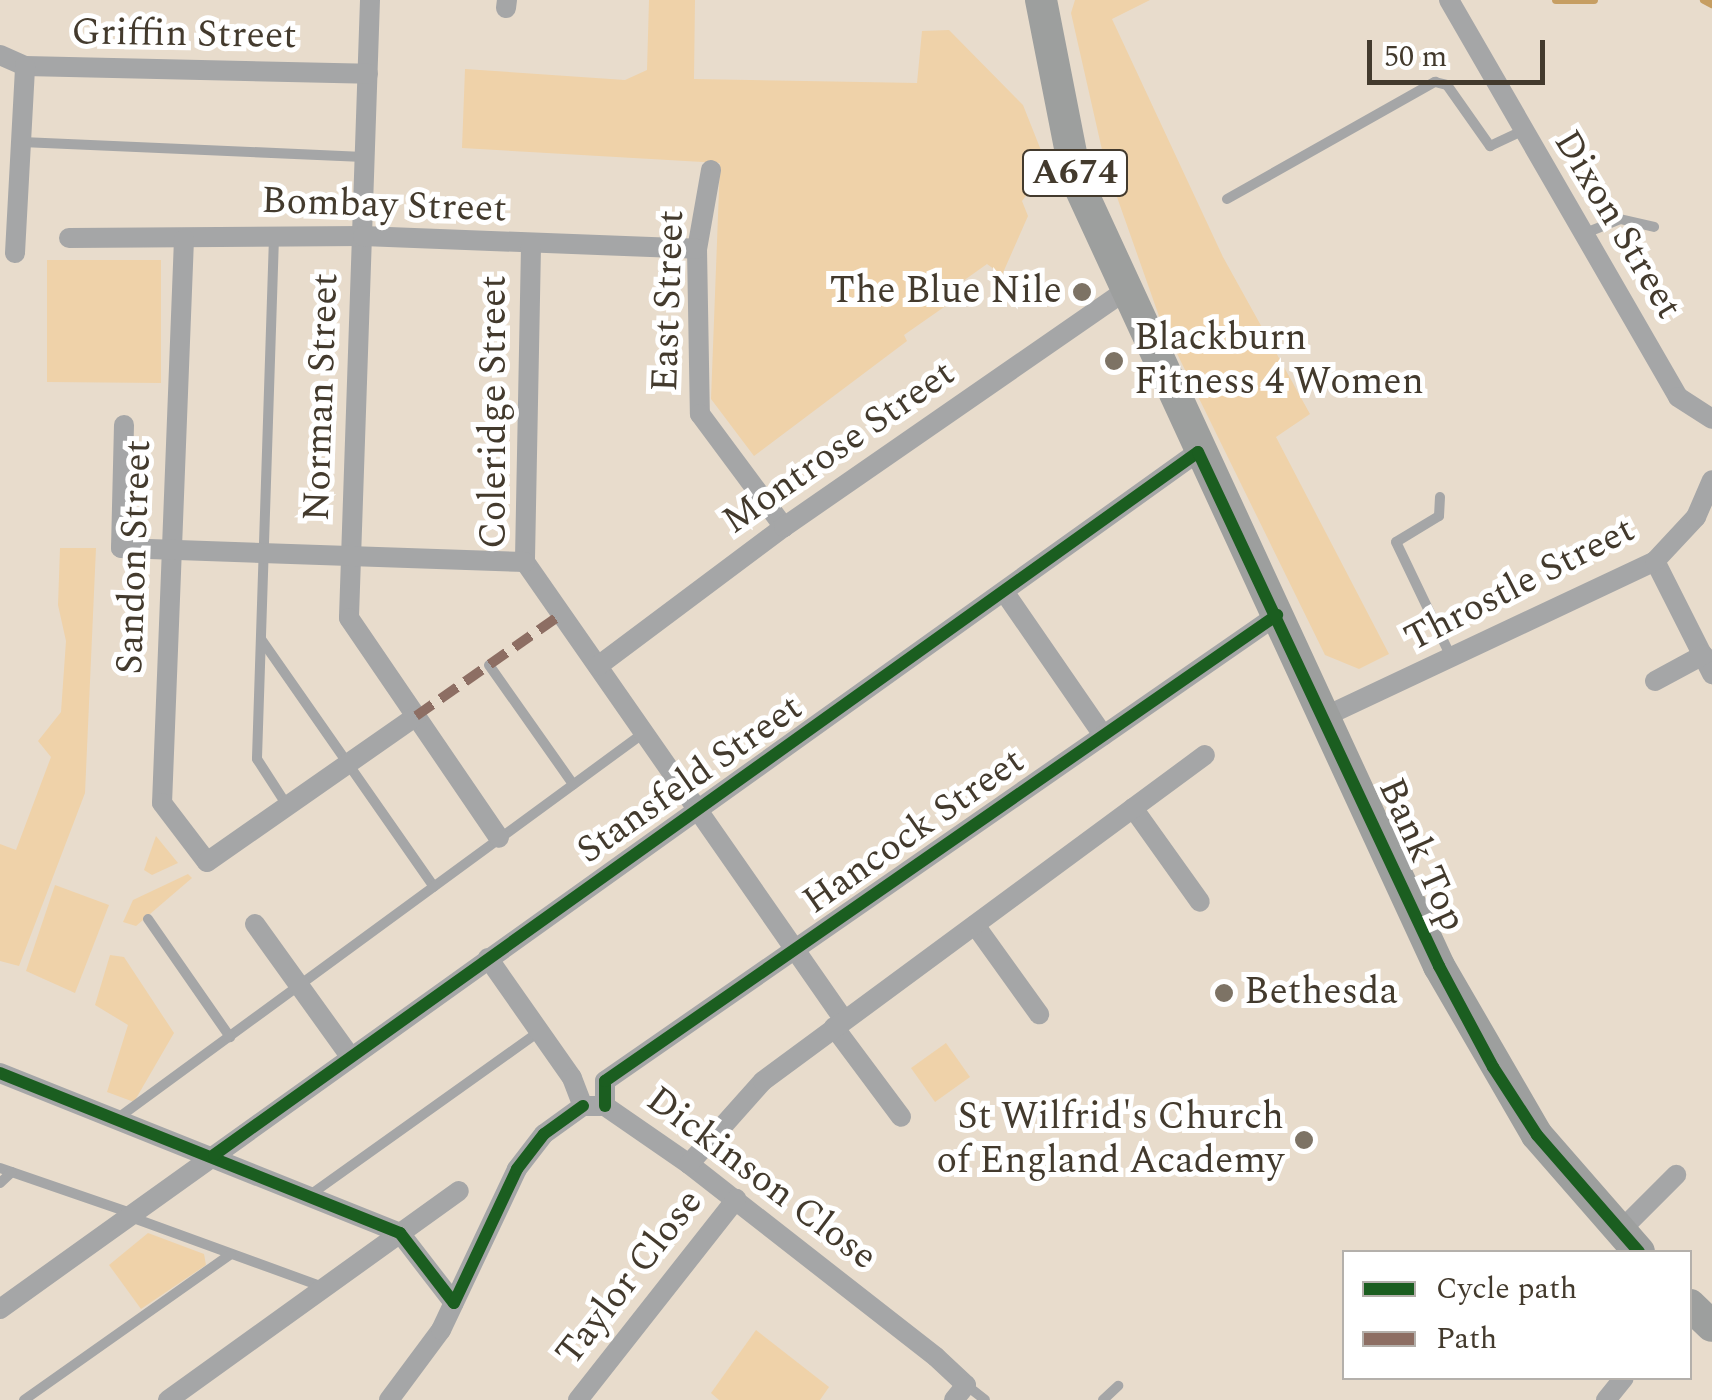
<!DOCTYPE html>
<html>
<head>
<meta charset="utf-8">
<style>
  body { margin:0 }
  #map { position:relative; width:1712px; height:1400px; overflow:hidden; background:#e8dccc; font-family:Spectral,serif }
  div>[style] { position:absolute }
  .green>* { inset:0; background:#efd2a9 }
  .stream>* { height:8px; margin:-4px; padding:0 4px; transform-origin:4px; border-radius:4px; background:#c69e62 }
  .service>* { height:10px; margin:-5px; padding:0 5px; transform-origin:5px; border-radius:5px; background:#a5a6a7 }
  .minor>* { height:20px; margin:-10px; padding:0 10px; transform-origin:10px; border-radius:10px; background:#a5a6a7 }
  .primary>* { height:32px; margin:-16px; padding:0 16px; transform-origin:16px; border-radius:16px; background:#9d9f9e }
  .quiet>* { height:10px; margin-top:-5px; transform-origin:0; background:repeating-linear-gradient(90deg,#8d6e63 0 20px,transparent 0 30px) }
  .cycleway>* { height:12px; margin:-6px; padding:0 6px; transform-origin:6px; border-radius:6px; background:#1b5e20 }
  .dots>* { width:28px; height:28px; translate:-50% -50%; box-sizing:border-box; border:5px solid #fff; border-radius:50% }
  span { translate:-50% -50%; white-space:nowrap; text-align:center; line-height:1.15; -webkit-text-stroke:10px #fff; paint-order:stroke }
  .shield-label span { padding:2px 8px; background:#fff; border:2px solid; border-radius:8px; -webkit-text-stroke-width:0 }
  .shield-label { font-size:35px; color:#433a2d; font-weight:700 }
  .street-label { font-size:38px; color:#433a2d }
  .poi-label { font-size:38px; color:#433a2d }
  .right { translate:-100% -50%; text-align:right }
  .left { translate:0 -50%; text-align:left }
  .legend { position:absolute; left:1342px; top:1250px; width:350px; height:130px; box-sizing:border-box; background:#fff; border:2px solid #b4b0ab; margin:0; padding:12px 18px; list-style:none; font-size:30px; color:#433a2d }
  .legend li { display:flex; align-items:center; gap:20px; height:50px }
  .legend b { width:50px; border:2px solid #b4b0ab }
  .scale { position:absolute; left:1367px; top:40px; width:178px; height:45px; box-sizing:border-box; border:5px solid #433a2d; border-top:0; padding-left:12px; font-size:30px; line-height:35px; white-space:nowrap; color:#433a2d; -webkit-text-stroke:8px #fff; paint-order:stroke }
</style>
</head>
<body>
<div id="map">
  <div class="green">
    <div style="clip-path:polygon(649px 0,695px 0,694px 79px,917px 83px,922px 31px,949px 30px,1023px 105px,1048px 168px,1022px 201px,1028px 216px,1002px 275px,987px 264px,949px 291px,947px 305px,904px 335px,907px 341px,754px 456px,711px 399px,720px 163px,462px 148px,465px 69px,625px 80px,647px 70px)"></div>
    <div style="clip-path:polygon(1075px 0,1150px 0,1112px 19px,1223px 257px,1310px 414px,1276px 437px,1389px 654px,1359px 669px,1325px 655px,1160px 319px,1105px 163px,1071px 13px)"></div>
    <div style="clip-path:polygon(47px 260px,161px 260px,161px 383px,47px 382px)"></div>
    <div style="clip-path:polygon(60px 548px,96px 548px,85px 793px,19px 966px,0 961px,0 844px,16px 850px,51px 757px,38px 741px,61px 712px,66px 641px,58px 605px)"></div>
    <div style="clip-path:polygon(156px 836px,178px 863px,152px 875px,144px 870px)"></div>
    <div style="clip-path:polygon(188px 874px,192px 878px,136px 926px,123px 922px,133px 900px)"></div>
    <div style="clip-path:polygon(55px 885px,109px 905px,75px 993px,26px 971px)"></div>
    <div style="clip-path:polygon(110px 955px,124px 957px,174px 1033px,134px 1102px,107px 1092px,128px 1025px,95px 1005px)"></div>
    <div style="clip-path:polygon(946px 1043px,970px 1077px,935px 1102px,911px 1068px)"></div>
    <div style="clip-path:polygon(148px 1233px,204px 1254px,206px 1265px,141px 1309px,109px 1265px)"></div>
    <div style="clip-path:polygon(756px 1330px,829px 1387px,820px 1400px,719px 1400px,711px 1393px)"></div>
  </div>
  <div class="stream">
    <div style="left:1556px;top:0;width:38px"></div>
    <div style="left:1704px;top:0;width:9px;rotate:27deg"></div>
  </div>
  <div class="service">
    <div style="left:22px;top:142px;width:342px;rotate:2.5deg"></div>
    <div style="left:1227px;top:199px;width:239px;rotate:-29.4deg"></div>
    <div style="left:1435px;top:82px;width:12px;rotate:14deg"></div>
    <div style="left:1447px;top:85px;width:75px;rotate:54.8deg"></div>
    <div style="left:1490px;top:146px;width:33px;rotate:-25deg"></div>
    <div style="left:1583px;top:234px;width:40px;rotate:-22deg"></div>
    <div style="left:1620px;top:219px;width:35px;rotate:13deg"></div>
    <div style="left:274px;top:237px;width:522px;rotate:91.87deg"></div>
    <div style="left:257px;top:759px;width:57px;rotate:57.1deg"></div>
    <div style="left:1440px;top:497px;width:19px;rotate:93deg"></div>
    <div style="left:1439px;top:516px;width:50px;rotate:148.8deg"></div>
    <div style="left:1396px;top:542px;width:130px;rotate:64.4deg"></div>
    <div style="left:261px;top:639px;width:302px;rotate:55.1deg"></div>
    <div style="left:489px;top:665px;width:146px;rotate:54.8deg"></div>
    <div style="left:148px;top:919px;width:144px;rotate:55.2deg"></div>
    <div style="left:118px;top:1118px;width:653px;rotate:-36.22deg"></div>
    <div style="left:0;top:1168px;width:139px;rotate:19deg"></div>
    <div style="left:0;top:1183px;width:16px;rotate:-43deg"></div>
    <div style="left:310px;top:1195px;width:279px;rotate:-35.5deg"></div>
    <div style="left:128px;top:1216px;width:208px;rotate:20deg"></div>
    <div style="left:966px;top:1385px;width:24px;rotate:38deg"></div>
    <div style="left:24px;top:1400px;width:253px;rotate:-35.2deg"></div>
    <div style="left:1103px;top:1400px;width:21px;rotate:-43deg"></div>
  </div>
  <div class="minor">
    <div style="left:370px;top:0;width:618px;rotate:91.95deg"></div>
    <div style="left:349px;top:618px;width:266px;rotate:55.7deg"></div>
    <div style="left:1449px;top:0;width:458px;rotate:60deg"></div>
    <div style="left:1678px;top:397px;width:40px;rotate:32.9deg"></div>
    <div style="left:506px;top:8px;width:8px;rotate:-83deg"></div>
    <div style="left:0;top:55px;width:27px;rotate:24deg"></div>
    <div style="left:25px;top:66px;width:343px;rotate:1.3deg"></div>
    <div style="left:711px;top:170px;width:80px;rotate:100deg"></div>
    <div style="left:697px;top:249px;width:165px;rotate:89deg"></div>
    <div style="left:700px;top:414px;width:141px;rotate:53.4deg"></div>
    <div style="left:69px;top:238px;width:294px;rotate:-0.4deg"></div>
    <div style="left:363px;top:236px;width:334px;rotate:2.2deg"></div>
    <div style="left:184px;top:239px;width:564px;rotate:92.23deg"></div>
    <div style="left:162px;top:803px;width:74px;rotate:52.7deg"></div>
    <div style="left:207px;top:862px;width:255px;rotate:-34.9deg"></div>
    <div style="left:531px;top:246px;width:316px;rotate:91.1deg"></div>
    <div style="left:525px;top:562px;width:558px;rotate:55.14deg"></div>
    <div style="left:15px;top:253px;width:187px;rotate:-86.9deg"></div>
    <div style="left:124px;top:425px;width:123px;rotate:91.4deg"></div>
    <div style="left:121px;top:548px;width:404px;rotate:2deg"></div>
    <div style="left:1655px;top:561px;width:127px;rotate:63.2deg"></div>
    <div style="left:1005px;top:593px;width:173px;rotate:55.4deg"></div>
    <div style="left:598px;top:666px;width:232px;rotate:-36.8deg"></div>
    <div style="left:784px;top:527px;width:412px;rotate:-34.7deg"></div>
    <div style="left:1655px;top:681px;width:55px;rotate:-28.4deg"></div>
    <div style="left:1326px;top:716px;width:364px;rotate:-25.2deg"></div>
    <div style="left:1655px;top:561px;width:60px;rotate:-47deg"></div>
    <div style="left:1696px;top:517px;width:40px;rotate:-66.6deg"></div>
    <div style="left:1133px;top:808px;width:115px;rotate:54.5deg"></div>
    <div style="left:255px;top:924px;width:163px;rotate:54.3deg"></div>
    <div style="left:975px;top:925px;width:110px;rotate:54.3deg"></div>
    <div style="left:488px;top:958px;width:146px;rotate:55deg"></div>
    <div style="left:572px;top:1078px;width:30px;rotate:69deg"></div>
    <div style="left:583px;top:1106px;width:22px"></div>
    <div style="left:605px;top:1106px;width:102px;rotate:34.6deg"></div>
    <div style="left:689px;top:1164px;width:313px;rotate:38deg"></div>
    <div style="left:936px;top:1357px;width:41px;rotate:43deg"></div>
    <div style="left:966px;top:1385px;width:19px;rotate:129deg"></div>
    <div style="left:834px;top:1027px;width:112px;rotate:53.3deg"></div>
    <div style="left:0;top:1073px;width:431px;rotate:21.8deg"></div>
    <div style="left:400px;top:1233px;width:88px;rotate:52.4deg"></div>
    <div style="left:605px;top:1106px;width:25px;rotate:-90deg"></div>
    <div style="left:605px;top:1081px;width:818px;rotate:-34.74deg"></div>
    <div style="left:689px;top:1164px;width:111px;rotate:-48.3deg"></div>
    <div style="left:763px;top:1081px;width:549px;rotate:-36.41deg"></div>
    <div style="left:1619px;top:1232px;width:81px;rotate:-45deg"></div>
    <div style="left:0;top:1309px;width:1473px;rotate:-35.58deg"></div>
    <div style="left:168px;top:1400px;width:358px;rotate:-35.7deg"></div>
    <div style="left:389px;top:1400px;width:87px;rotate:-53.4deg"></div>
    <div style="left:441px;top:1330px;width:178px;rotate:-64.7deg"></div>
    <div style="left:517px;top:1169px;width:44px;rotate:-52.4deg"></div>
    <div style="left:544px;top:1134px;width:48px;rotate:-35.7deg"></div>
    <div style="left:578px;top:1400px;width:256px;rotate:-51.8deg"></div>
    <div style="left:1606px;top:1400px;width:28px;rotate:-51deg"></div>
  </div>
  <div class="primary">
    <div style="left:1041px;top:0;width:182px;rotate:78.9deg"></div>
    <div style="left:1076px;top:179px;width:867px;rotate:65.24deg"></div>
    <div style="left:1439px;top:966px;width:195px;rotate:59.9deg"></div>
    <div style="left:1537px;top:1135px;width:155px;rotate:48.9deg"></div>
    <div style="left:1690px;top:1305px;width:30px;rotate:44deg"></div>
  </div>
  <div class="quiet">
    <div style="left:416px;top:716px;width:176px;rotate:-35deg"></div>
  </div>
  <div class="cycleway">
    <div style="left:0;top:1073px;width:431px;rotate:21.8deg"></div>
    <div style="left:400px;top:1233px;width:88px;rotate:52.4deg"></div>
    <div style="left:454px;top:1303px;width:148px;rotate:-64.8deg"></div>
    <div style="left:517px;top:1169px;width:44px;rotate:-52.4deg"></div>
    <div style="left:544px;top:1134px;width:48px;rotate:-35.7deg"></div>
    <div style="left:605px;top:1106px;width:25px;rotate:-90deg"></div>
    <div style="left:605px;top:1081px;width:818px;rotate:-34.74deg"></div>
    <div style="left:214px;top:1155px;width:1209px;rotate:-35.54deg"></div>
    <div style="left:1198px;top:452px;width:568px;rotate:64.88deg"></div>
    <div style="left:1439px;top:966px;width:115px;rotate:61.9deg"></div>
    <div style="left:1493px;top:1067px;width:81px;rotate:57.1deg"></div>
    <div style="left:1537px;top:1135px;width:155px;rotate:48.9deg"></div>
  </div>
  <div class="dots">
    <div style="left:1082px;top:292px;background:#7d7365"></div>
    <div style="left:1114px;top:361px;background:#7d7365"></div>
    <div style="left:1224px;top:993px;background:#7d7365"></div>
    <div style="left:1304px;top:1140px;background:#7d7365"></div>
  </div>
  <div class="shield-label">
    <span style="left:1075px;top:173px">A674</span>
  </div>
  <div class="street-label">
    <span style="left:184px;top:35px;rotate:1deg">Griffin Street</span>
    <span style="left:384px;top:206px;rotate:2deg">Bombay Street</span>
    <span style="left:1617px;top:225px;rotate:59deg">Dixon Street</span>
    <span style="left:669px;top:301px;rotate:-88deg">East Street</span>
    <span style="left:322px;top:397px;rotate:-88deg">Norman Street</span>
    <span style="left:495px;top:412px;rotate:-90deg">Coleridge Street</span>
    <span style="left:839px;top:448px;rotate:-35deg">Montrose Street</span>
    <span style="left:135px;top:557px;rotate:-88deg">Sandon Street</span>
    <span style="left:1520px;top:585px;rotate:-27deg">Throstle Street</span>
    <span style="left:690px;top:780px;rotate:-35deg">Stansfeld Street</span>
    <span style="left:914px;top:832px;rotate:-35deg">Hancock Street</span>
    <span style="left:1421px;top:855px;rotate:66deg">Bank Top</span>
    <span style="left:761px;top:1179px;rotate:37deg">Dickinson Close</span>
    <span style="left:630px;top:1278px;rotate:-52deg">Taylor Close</span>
  </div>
  <div class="poi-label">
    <span class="right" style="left:1062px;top:292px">The Blue Nile</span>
    <span class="left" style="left:1134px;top:361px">Blackburn<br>Fitness 4 Women</span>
    <span class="left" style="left:1244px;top:993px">Bethesda</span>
    <span class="right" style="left:1284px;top:1140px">St Wilfrid's Church<br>of England Academy</span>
  </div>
  <ul class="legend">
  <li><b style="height:12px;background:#1b5e20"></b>Cycle path</li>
  <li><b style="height:12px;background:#8d6e63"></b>Path</li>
  </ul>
  <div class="scale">50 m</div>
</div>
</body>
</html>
